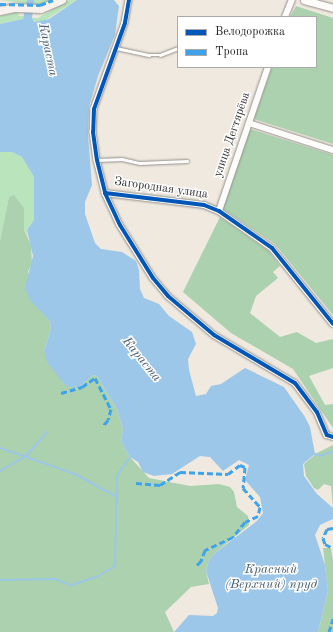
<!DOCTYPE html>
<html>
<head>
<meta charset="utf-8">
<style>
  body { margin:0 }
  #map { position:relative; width:333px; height:632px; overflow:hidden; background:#efe9df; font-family:"Old Standard TT",serif }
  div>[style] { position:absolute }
  .green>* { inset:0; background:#bae4bb }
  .forest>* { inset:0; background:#abd1ae }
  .water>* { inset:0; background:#9cc7e9 }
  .stream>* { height:2px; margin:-1px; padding:0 1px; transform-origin:1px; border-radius:1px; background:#9cc7e9 }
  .roads { filter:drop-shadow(0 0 1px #93908b) drop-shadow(0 0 1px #93908b) }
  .service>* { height:2.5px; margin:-1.25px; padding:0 1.25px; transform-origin:1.25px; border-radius:1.25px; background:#fdfcfa }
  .minor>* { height:5.5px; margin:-2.75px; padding:0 2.75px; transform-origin:2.75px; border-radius:2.75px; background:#fdfcfa }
  .tertiary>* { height:7px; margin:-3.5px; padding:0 3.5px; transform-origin:3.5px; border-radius:3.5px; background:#fdfcfa }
  .secondary>* { height:8px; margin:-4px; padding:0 4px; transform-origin:4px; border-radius:4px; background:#f7f2ed }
  .quiet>* { height:3px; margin-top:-1.5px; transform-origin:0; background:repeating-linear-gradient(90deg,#3ea3eb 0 6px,transparent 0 9px) }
  .cycleway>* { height:4px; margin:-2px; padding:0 2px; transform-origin:2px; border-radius:2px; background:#0057b8 }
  span { translate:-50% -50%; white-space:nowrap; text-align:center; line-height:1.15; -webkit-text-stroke:3px #fff; paint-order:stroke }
  .street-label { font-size:12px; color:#2b2b2b }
  .water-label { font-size:13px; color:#465c6f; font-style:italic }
  .legend { position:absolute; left:177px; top:16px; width:140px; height:52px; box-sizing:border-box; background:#fff; border:1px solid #aaa; margin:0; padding:5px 7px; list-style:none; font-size:12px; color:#2b2b2b }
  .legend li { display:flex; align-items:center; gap:8px; height:20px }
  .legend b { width:20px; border:1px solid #aaa }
</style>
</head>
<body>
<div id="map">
  <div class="green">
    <div style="clip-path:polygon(0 0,49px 0,40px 5px)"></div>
    <div style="clip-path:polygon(69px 0,77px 0,44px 21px,34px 22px,32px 18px,38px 18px)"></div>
    <div style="clip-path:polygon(18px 12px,19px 16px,24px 16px,23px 19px,0 24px,0 16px)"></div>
    <div style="clip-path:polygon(0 152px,12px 152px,22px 157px,34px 177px,36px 205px,34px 220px,27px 230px,28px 238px,9px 197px,0 241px)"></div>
  </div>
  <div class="forest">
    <div style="clip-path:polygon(296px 6px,333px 18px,333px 144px,254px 119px,272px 67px,316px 67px,316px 17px,290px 17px)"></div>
    <div style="clip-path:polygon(250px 129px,333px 155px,333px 315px,275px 244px,223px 209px)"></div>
    <div style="clip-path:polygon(14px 195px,24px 208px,24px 230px,31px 245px,32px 263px,28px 272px,43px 313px,50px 321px,51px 329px,44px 351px,81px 386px,93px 375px,97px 376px,117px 409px,123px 429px,121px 442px,130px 457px,149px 478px,190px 486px,219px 484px,230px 487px,234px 492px,237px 507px,248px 516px,249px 525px,215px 553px,209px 560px,206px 571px,209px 584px,191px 587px,165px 612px,174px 632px,0 632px,0 241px,9px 197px)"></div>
    <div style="clip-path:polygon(220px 217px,269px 251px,280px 266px,273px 272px,278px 278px,256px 296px,250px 313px,280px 337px,297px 332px,316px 343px,333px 339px,333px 368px,309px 376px,325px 405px,333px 404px,333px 428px,293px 369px,231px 333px,183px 292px)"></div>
    <div style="clip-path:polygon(333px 445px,333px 508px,331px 486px,324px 484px,318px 490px,314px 488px,306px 476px,304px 464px,317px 453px)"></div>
    <div style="clip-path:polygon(323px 548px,331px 548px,333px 561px,333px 632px,318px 632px,328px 591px)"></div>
  </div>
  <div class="water">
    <div style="clip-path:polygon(27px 0,34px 0,32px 18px,34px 22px,49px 19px,77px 0,114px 0,119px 6px,115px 35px,98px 76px,89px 107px,88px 135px,92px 185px,85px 202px,85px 214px,95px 243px,101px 249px,122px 252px,136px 261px,139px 270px,140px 289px,144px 298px,159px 304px,169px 316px,192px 332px,196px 344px,188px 359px,189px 370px,196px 396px,206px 394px,211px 386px,221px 384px,245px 368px,284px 387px,305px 417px,310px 427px,315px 454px,303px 464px,304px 476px,317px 494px,333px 508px,333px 519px,320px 525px,315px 535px,325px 565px,328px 591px,318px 632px,174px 632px,189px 615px,213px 616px,217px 613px,218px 608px,206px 571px,209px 560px,215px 553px,257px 521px,263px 513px,260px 497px,245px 480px,249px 465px,239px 460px,223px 471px,210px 457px,200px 456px,172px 474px,154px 476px,143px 472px,138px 462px,130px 457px,121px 442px,123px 429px,117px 409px,97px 376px,93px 375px,81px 386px,72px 388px,65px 385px,47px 362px,44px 351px,51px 329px,50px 321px,30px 300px,25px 288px,33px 256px,27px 230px,34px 220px,34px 177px,22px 157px,12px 152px,0 152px,0 24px,23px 19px)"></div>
  </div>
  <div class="stream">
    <div style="left:0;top:448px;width:79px;rotate:19.1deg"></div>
    <div style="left:75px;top:474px;width:48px;rotate:28.7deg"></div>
    <div style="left:315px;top:454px;width:6px;rotate:18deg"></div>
    <div style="left:321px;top:456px;width:13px;rotate:-23deg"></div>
    <div style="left:0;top:471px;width:30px;rotate:-30deg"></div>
    <div style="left:26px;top:456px;width:32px;rotate:-49deg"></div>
    <div style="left:0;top:580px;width:55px;rotate:-1deg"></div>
    <div style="left:55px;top:579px;width:17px;rotate:21deg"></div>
    <div style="left:71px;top:585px;width:26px;rotate:-18deg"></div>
    <div style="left:96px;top:577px;width:22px;rotate:-30deg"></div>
    <div style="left:115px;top:566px;width:91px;rotate:-88.7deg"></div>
    <div style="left:117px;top:475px;width:22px;rotate:-54deg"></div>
  </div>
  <div class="roads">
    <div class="service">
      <div style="left:116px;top:48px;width:34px;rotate:12deg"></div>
      <div style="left:149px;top:55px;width:11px"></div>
      <div style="left:160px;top:55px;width:19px;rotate:-21deg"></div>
      <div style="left:97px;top:160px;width:25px;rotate:-2deg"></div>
      <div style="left:122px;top:159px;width:18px;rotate:13deg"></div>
      <div style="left:140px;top:163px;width:47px;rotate:-2.4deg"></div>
    </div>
    <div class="minor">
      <div style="left:129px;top:0;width:23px;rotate:100deg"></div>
      <div style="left:125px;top:23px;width:91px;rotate:109.8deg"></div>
      <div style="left:94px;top:109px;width:23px;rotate:92deg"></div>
      <div style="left:93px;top:132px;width:28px;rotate:82deg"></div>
      <div style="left:97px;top:160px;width:34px;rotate:76deg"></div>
      <div style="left:105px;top:193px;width:35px;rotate:65deg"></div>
      <div style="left:120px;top:225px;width:62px;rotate:58.1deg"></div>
      <div style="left:153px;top:278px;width:23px;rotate:50deg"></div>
      <div style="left:168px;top:296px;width:60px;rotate:40.3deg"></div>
      <div style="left:214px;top:335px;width:94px;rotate:30.7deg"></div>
      <div style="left:295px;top:383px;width:36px;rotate:53deg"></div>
      <div style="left:317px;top:412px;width:25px;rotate:67deg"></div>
      <div style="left:327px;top:435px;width:6px;rotate:18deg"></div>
      <div style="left:285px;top:17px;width:18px;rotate:-68deg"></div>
      <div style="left:249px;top:123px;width:88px;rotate:17.8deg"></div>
      <div style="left:105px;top:193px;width:100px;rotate:6.9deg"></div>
      <div style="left:204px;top:205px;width:16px;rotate:22deg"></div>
      <div style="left:219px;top:211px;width:65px;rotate:34.9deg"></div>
      <div style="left:272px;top:248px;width:97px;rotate:51.2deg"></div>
      <div style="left:219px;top:211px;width:152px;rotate:-71.2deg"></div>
    </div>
    <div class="tertiary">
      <div style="left:304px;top:0;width:30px;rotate:15deg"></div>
    </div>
    <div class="secondary">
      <div style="left:0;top:11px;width:15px;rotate:-11deg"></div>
      <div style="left:15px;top:8px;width:26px;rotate:2deg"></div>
      <div style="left:41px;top:9px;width:23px;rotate:-23deg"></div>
    </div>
  </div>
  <div class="quiet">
    <div style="left:0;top:4px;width:40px;rotate:1.4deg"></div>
    <div style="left:40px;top:5px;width:14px;rotate:-21deg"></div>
    <div style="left:61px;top:393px;width:22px;rotate:-16deg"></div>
    <div style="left:82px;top:387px;width:16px;rotate:-35deg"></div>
    <div style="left:95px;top:378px;width:35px;rotate:63deg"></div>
    <div style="left:111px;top:409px;width:11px;rotate:105deg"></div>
    <div style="left:108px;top:420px;width:9px;rotate:131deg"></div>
    <div style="left:136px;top:483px;width:24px;rotate:5deg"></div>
    <div style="left:160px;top:485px;width:24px;rotate:-33deg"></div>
    <div style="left:180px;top:472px;width:48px;rotate:2.4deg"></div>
    <div style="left:228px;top:474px;width:15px;rotate:-37deg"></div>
    <div style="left:240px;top:465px;width:5px;rotate:22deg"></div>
    <div style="left:245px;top:467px;width:21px;rotate:95deg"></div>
    <div style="left:243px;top:488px;width:25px;rotate:48deg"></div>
    <div style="left:260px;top:507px;width:9px;rotate:103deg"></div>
    <div style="left:258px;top:516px;width:14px;rotate:155deg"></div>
    <div style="left:245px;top:522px;width:19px;rotate:129deg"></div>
    <div style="left:233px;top:537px;width:31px;rotate:155deg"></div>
    <div style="left:205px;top:550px;width:12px;rotate:110deg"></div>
    <div style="left:201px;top:561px;width:8px;rotate:135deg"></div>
    <div style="left:333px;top:528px;width:6px;rotate:171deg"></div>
    <div style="left:327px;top:529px;width:10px;rotate:114deg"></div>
    <div style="left:323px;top:538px;width:6px;rotate:72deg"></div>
    <div style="left:325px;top:544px;width:9px;rotate:27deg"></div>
    <div style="left:329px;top:632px;width:14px;rotate:-73deg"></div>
  </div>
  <div class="cycleway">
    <div style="left:129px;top:0;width:23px;rotate:100deg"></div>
    <div style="left:125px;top:23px;width:91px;rotate:109.8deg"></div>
    <div style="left:94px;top:109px;width:23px;rotate:92deg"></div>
    <div style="left:93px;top:132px;width:28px;rotate:82deg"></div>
    <div style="left:97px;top:160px;width:34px;rotate:76deg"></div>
    <div style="left:105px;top:193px;width:35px;rotate:65deg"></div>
    <div style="left:120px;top:225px;width:62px;rotate:58.1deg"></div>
    <div style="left:153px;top:278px;width:23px;rotate:50deg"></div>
    <div style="left:168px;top:296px;width:60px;rotate:40.3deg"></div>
    <div style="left:214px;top:335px;width:94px;rotate:30.7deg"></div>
    <div style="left:295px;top:383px;width:36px;rotate:53deg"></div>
    <div style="left:317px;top:412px;width:25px;rotate:67deg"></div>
    <div style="left:327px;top:435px;width:6px;rotate:18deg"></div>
    <div style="left:105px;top:193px;width:100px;rotate:6.9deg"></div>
    <div style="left:204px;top:205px;width:16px;rotate:22deg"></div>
    <div style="left:219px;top:211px;width:65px;rotate:34.9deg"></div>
    <div style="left:272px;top:248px;width:97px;rotate:51.2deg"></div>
  </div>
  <div class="street-label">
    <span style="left:233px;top:135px;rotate:-71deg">улица Дегтярёва</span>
    <span style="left:161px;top:189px;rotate:8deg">Загородная улица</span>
  </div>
  <div class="water-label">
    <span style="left:47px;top:50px;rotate:78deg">Караста</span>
    <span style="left:141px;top:360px;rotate:51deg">Караста</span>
    <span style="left:271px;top:578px">Красный<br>(Верхний) пруд</span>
  </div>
  <ul class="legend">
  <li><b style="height:5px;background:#0057b8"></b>Велодорожка</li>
  <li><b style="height:5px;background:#3ea3eb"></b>Тропа</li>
  </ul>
</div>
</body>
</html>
